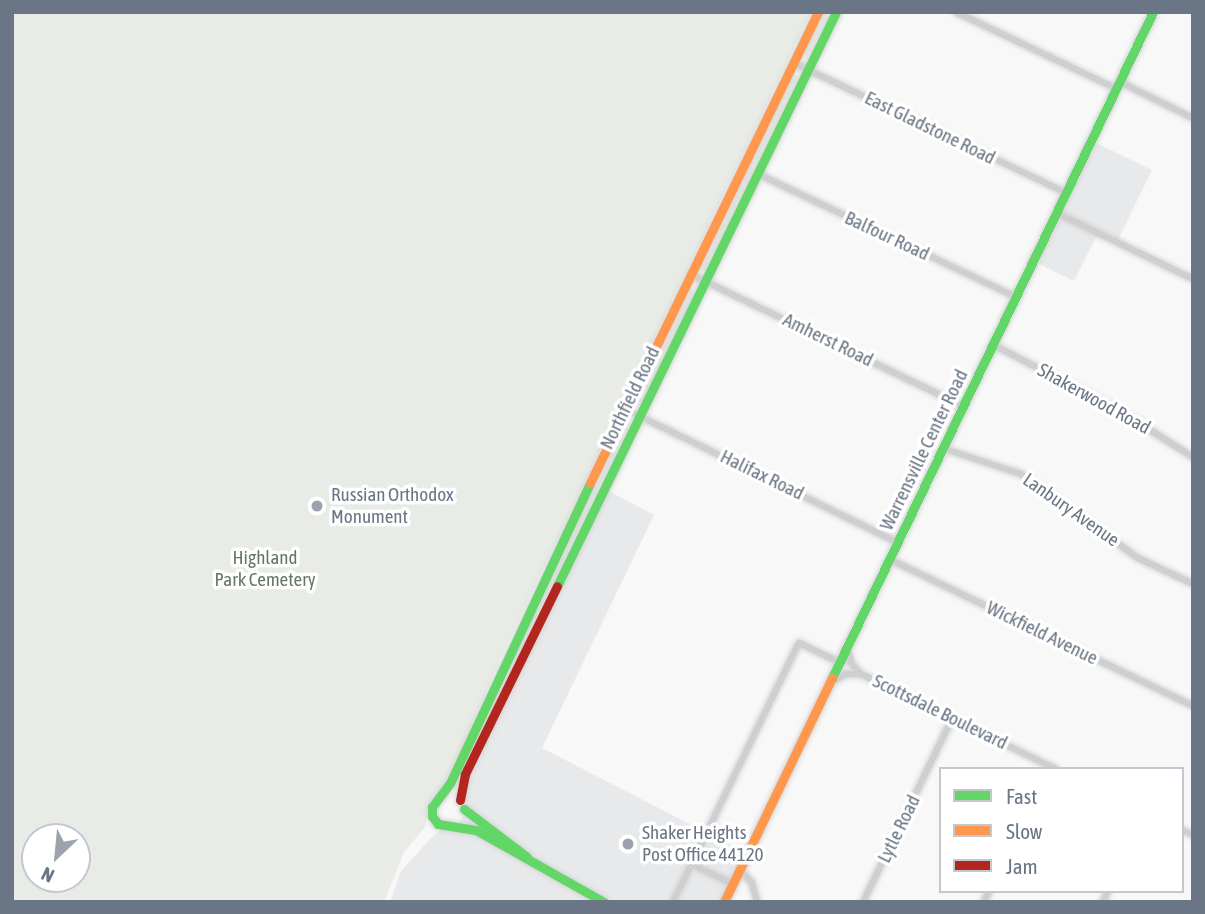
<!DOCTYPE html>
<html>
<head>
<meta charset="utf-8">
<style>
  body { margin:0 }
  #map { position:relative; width:1205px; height:914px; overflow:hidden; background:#f8f8f8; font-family:"Asap Condensed",sans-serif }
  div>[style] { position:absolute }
  .built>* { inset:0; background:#e8e9ea }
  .green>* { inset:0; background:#e8ebe6 }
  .roads { filter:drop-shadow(0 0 2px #d4d5d6) drop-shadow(0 0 2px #d4d5d6) }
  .street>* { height:6px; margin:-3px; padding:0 3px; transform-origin:3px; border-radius:3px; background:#cecfd1 }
  .fast>* { height:9px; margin:-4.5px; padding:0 4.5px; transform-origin:4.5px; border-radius:4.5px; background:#63d668 }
  .slow>* { height:9px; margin:-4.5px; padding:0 4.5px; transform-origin:4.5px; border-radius:4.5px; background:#ff974d }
  .jam>* { height:9px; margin:-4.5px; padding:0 4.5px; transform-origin:4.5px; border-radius:4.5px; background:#b3261e }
  .dots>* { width:19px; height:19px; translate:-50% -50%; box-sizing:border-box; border:4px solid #fff; border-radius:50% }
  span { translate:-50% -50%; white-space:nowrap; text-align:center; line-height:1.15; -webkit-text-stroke:7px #fff; paint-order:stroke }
  .street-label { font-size:19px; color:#6a7586 }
  .poi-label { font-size:19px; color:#6a7586 }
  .left { translate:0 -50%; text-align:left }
  .park-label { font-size:19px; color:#657865 }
  .frame { position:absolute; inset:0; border:14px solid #6a7586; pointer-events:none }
  .legend { position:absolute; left:939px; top:767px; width:245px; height:126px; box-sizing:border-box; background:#fff; border:2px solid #c3c8cf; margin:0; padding:9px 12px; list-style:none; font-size:21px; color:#6a7586 }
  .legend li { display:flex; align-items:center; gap:14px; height:35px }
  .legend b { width:35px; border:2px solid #c3c8cf }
  .north { position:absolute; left:21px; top:823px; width:70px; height:70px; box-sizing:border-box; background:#fff; border:2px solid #c3c8cf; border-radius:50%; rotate:206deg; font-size:19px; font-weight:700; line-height:28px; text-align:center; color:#6a7586 }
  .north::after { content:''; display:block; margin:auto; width:24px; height:32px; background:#9ca3ae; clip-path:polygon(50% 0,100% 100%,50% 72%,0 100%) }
</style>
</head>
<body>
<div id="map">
  <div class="built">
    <div style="clip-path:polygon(1092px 141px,1152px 170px,1117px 242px,1098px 233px,1074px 281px,1033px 261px)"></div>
    <div style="clip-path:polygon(605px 489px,654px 515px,542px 748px,748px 854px,724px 902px,390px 902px,401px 871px,432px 837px,445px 827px,459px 823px,463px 817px,460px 788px)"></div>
  </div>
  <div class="green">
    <div style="clip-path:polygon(evenodd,12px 12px,811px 12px,503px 652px,447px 784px,429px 803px,425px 827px,404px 852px,384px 902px,12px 902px,12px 12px,35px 837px,77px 837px,77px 879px,35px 879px,35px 837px)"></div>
    <div style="clip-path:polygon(823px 12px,831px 12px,807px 59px,804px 54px)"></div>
    <div style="clip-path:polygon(797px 75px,798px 80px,705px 271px,700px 269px,792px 76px)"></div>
    <div style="clip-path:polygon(691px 288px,695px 292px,640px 406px,636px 404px)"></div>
    <div style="clip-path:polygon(625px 421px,631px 424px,518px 653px,533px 613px)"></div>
  </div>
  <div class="roads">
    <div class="street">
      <div style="left:956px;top:12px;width:178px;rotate:25.6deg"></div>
      <div style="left:794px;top:63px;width:301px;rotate:25.5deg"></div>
      <div style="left:1120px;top:82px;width:81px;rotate:26.3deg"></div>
      <div style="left:758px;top:174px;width:286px;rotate:25.5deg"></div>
      <div style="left:1057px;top:213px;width:151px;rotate:25.9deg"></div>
      <div style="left:690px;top:274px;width:305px;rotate:25.8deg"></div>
      <div style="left:994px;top:345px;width:140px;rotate:27.7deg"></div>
      <div style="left:1118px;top:410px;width:89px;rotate:32.1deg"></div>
      <div style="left:625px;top:409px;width:305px;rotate:26.1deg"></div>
      <div style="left:945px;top:449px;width:80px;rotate:18.2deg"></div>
      <div style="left:1021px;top:474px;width:144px;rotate:35.7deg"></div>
      <div style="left:1138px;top:558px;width:61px;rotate:25.3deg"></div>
      <div style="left:891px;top:560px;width:335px;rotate:25.8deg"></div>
      <div style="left:848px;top:649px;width:14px;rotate:78deg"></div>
      <div style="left:851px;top:663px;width:15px;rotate:48deg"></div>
      <div style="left:861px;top:674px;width:217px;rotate:26deg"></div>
      <div style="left:833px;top:681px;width:15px;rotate:-28deg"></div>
      <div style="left:846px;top:674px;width:14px"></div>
      <div style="left:1182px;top:830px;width:12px;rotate:24deg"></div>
      <div style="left:691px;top:864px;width:47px;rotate:25.5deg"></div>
      <div style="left:740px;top:870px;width:18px;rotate:47deg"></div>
      <div style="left:752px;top:883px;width:20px;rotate:75deg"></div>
      <div style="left:673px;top:902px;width:288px;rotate:-64.1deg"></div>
      <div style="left:799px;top:643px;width:47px;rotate:25.5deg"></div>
      <div style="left:863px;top:902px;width:203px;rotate:-64.1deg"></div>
      <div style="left:984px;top:902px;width:12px;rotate:-66deg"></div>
      <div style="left:1103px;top:902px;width:12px;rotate:-66deg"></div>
    </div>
    <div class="fast">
      <div style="left:590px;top:483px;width:331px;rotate:115deg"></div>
      <div style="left:450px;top:783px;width:30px;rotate:127deg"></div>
      <div style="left:432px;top:807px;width:9px;rotate:90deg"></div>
      <div style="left:432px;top:816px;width:10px;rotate:53deg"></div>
      <div style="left:438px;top:824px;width:38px;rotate:9deg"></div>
      <div style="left:476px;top:830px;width:147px;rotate:29.4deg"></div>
      <div style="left:557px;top:586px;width:638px;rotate:-64.08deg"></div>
      <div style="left:832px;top:678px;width:739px;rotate:-64.27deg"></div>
      <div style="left:464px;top:809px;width:79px;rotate:37.3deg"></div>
    </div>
    <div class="slow">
      <div style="left:590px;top:483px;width:523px;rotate:-64.17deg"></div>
      <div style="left:724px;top:902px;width:249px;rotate:-64.3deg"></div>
    </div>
    <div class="jam">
      <div style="left:460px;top:800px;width:26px;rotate:-79deg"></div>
      <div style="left:465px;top:774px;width:209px;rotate:-63.9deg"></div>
    </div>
  </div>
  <div class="dots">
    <div style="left:317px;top:506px;background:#9ca3ae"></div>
    <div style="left:628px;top:844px;background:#9ca3ae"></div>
  </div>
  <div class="street-label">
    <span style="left:930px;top:128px;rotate:26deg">East Gladstone Road</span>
    <span style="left:887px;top:236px;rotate:25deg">Balfour Road</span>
    <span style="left:828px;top:340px;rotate:26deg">Amherst Road</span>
    <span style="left:630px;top:398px;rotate:-64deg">Northfield Road</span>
    <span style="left:1094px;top:399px;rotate:29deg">Shakerwood Road</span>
    <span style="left:924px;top:450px;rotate:-64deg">Warrensville Center Road</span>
    <span style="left:762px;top:475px;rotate:26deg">Halifax Road</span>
    <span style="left:1071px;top:510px;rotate:35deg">Lanbury Avenue</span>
    <span style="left:1042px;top:633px;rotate:26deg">Wickfield Avenue</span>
    <span style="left:940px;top:712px;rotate:26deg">Scottsdale Boulevard</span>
    <span style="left:899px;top:829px;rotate:-64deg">Lytle Road</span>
  </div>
  <div class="poi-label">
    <span class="left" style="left:331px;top:506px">Russian Orthodox<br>Monument</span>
    <span class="left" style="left:642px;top:844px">Shaker Heights<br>Post Office 44120</span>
  </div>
  <div class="park-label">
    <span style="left:265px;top:569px">Highland<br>Park Cemetery</span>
  </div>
  <div class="frame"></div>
  <ul class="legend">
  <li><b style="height:9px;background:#63d668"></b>Fast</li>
  <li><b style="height:9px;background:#ff974d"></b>Slow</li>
  <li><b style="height:9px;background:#b3261e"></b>Jam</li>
  </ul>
  <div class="north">N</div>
</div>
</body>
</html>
